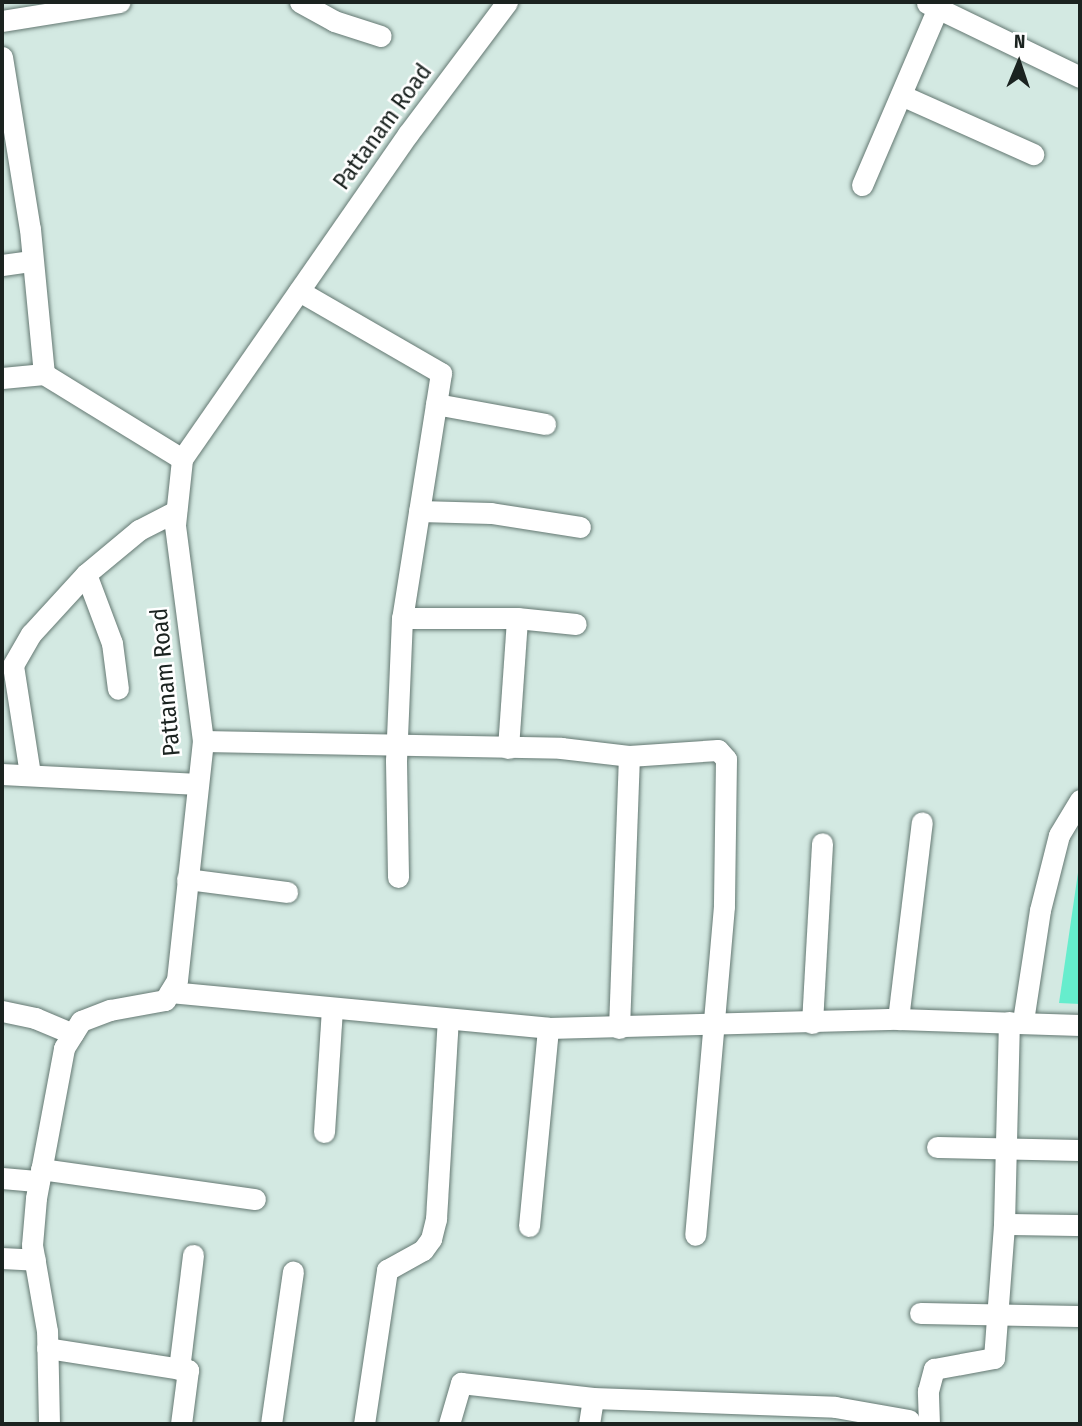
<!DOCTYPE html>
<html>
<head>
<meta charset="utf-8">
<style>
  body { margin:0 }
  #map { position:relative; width:1082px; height:1426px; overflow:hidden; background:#d3e9e2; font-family:"Fira Sans Condensed",sans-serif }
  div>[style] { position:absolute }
  .green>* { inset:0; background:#66edcd }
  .roads { filter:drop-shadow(0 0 2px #647872) drop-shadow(0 0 2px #647872) }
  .minor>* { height:21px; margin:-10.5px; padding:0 10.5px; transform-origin:10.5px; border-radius:10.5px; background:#fff }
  span { translate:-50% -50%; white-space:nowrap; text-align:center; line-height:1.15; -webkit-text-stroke:5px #fff; paint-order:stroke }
  .street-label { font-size:24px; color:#1b2320 }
  .frame { position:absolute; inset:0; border:4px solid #1b2320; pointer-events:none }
  .north { position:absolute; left:984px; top:28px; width:70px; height:70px; -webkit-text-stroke:5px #fff; paint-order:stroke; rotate:2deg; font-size:19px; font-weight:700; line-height:28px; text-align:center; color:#1b2320 }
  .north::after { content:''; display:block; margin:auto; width:24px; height:32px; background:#1b2320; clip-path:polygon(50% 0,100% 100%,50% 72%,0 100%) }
</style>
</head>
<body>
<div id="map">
  <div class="green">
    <div style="clip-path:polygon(1080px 859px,1080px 1004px,1059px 1003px)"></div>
  </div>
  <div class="roads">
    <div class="minor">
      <div style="left:300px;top:2px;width:39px;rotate:29deg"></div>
      <div style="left:334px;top:21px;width:49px;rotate:17.7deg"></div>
      <div style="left:927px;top:3px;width:170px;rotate:25.8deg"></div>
      <div style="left:2px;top:21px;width:119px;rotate:-9.2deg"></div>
      <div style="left:2px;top:57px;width:174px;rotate:80.8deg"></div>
      <div style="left:30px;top:229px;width:146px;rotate:84.5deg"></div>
      <div style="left:901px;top:95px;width:145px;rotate:24.1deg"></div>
      <div style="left:862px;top:185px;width:193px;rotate:-66.8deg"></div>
      <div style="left:2px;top:265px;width:28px;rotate:-8deg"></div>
      <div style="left:299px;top:291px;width:164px;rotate:30deg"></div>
      <div style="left:441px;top:373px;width:248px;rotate:99deg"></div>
      <div style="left:402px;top:618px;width:143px;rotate:92.4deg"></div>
      <div style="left:396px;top:761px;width:116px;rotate:89deg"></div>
      <div style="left:2px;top:378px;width:42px;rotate:-5.4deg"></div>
      <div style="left:44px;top:374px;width:162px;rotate:31.6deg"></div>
      <div style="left:436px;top:404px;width:111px;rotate:10.4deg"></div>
      <div style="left:419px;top:511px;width:72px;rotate:1.6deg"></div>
      <div style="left:491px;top:513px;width:90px;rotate:8.9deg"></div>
      <div style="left:86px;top:574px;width:74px;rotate:69.4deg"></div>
      <div style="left:112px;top:643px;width:46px;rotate:82.6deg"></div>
      <div style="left:402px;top:618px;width:115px"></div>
      <div style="left:517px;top:618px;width:59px;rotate:5.8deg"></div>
      <div style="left:203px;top:741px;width:358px;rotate:1.1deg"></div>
      <div style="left:561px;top:748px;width:68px;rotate:6.7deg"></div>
      <div style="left:629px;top:756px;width:89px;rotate:-3.9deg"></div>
      <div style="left:718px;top:750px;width:12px;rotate:48deg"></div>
      <div style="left:726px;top:759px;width:147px;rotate:90.8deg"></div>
      <div style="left:724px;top:906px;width:330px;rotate:95deg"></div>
      <div style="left:508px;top:748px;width:130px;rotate:-86deg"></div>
      <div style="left:2px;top:774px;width:196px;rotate:2.9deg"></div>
      <div style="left:30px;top:774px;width:110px;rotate:-98.9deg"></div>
      <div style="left:13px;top:665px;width:36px;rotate:-60deg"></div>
      <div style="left:31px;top:634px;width:81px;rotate:-47.5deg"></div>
      <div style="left:86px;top:574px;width:69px;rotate:-39.7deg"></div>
      <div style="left:139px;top:530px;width:42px;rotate:-27.2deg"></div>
      <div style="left:187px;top:879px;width:101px;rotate:7.4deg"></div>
      <div style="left:170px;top:992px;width:380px;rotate:5.4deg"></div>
      <div style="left:548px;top:1028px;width:350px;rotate:-1.5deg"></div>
      <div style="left:898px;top:1019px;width:182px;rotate:1.9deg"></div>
      <div style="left:2px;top:1011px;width:34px;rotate:12deg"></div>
      <div style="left:35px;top:1018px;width:41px;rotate:22.8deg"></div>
      <div style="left:898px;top:1019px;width:198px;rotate:-83.1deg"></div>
      <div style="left:1023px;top:1021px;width:112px;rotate:-81.3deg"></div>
      <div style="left:1040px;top:910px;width:77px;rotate:-75.8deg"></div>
      <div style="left:1059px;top:835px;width:41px;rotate:-59deg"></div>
      <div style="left:812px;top:1023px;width:180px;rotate:-86.8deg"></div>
      <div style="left:619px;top:1028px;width:272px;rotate:-87.9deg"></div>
      <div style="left:324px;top:1132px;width:124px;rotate:-86.3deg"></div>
      <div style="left:937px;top:1147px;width:143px;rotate:1.2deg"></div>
      <div style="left:41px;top:1169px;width:216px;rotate:8deg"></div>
      <div style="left:2px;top:1178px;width:37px;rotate:5deg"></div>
      <div style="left:1004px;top:1224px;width:76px;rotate:0.8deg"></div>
      <div style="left:529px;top:1226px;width:199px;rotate:-84.5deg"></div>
      <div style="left:2px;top:1258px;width:33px;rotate:3deg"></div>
      <div style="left:920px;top:1313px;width:160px;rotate:1.1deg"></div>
      <div style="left:47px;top:1348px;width:143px;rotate:8.9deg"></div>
      <div style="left:188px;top:1370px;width:54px;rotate:97.4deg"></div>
      <div style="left:179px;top:1369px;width:115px;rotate:-83deg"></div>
      <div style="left:49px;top:1424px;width:93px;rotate:-91.2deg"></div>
      <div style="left:47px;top:1331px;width:87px;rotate:-99.9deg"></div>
      <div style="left:32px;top:1245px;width:47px;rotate:-85.1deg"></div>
      <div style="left:36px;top:1198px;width:153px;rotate:-79.4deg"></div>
      <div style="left:64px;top:1048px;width:32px;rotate:-58deg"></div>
      <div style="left:81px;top:1021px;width:31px;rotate:-21deg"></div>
      <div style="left:110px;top:1010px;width:56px;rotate:-10.3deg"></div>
      <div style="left:165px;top:1000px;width:23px;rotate:-59deg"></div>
      <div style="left:177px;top:980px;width:240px;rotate:-83.8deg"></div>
      <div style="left:203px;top:741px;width:218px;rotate:-97.4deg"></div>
      <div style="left:175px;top:525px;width:66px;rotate:-83.9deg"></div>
      <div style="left:182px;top:459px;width:396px;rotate:-55.2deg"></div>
      <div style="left:408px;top:134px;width:165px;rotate:-53.1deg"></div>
      <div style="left:271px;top:1424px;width:154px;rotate:-81.8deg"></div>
      <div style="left:364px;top:1424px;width:156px;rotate:-81.5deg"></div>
      <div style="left:387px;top:1270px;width:41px;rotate:-29.1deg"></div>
      <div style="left:423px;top:1250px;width:14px;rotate:-54deg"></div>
      <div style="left:431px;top:1239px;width:21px;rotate:-76deg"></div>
      <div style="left:436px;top:1219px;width:200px;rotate:-86.6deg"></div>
      <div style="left:449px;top:1424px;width:43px;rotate:-73.7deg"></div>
      <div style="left:461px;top:1383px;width:133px;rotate:6.5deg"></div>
      <div style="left:593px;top:1398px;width:242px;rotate:2.1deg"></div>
      <div style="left:835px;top:1407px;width:75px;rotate:10deg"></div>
      <div style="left:589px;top:1424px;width:26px;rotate:-81deg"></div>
      <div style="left:929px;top:1424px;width:33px;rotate:-92deg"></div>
      <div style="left:928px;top:1391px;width:23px;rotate:-75deg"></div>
      <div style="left:934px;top:1369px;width:61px;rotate:-10.4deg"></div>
      <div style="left:994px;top:1358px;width:134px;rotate:-85.7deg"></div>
      <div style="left:1004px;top:1224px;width:202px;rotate:-88.6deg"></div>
    </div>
  </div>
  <div class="street-label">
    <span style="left:383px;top:127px;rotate:-54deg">Pattanam Road</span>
    <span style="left:166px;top:682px;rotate:-95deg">Pattanam Road</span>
  </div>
  <div class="frame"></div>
  <div class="north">N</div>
</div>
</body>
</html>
